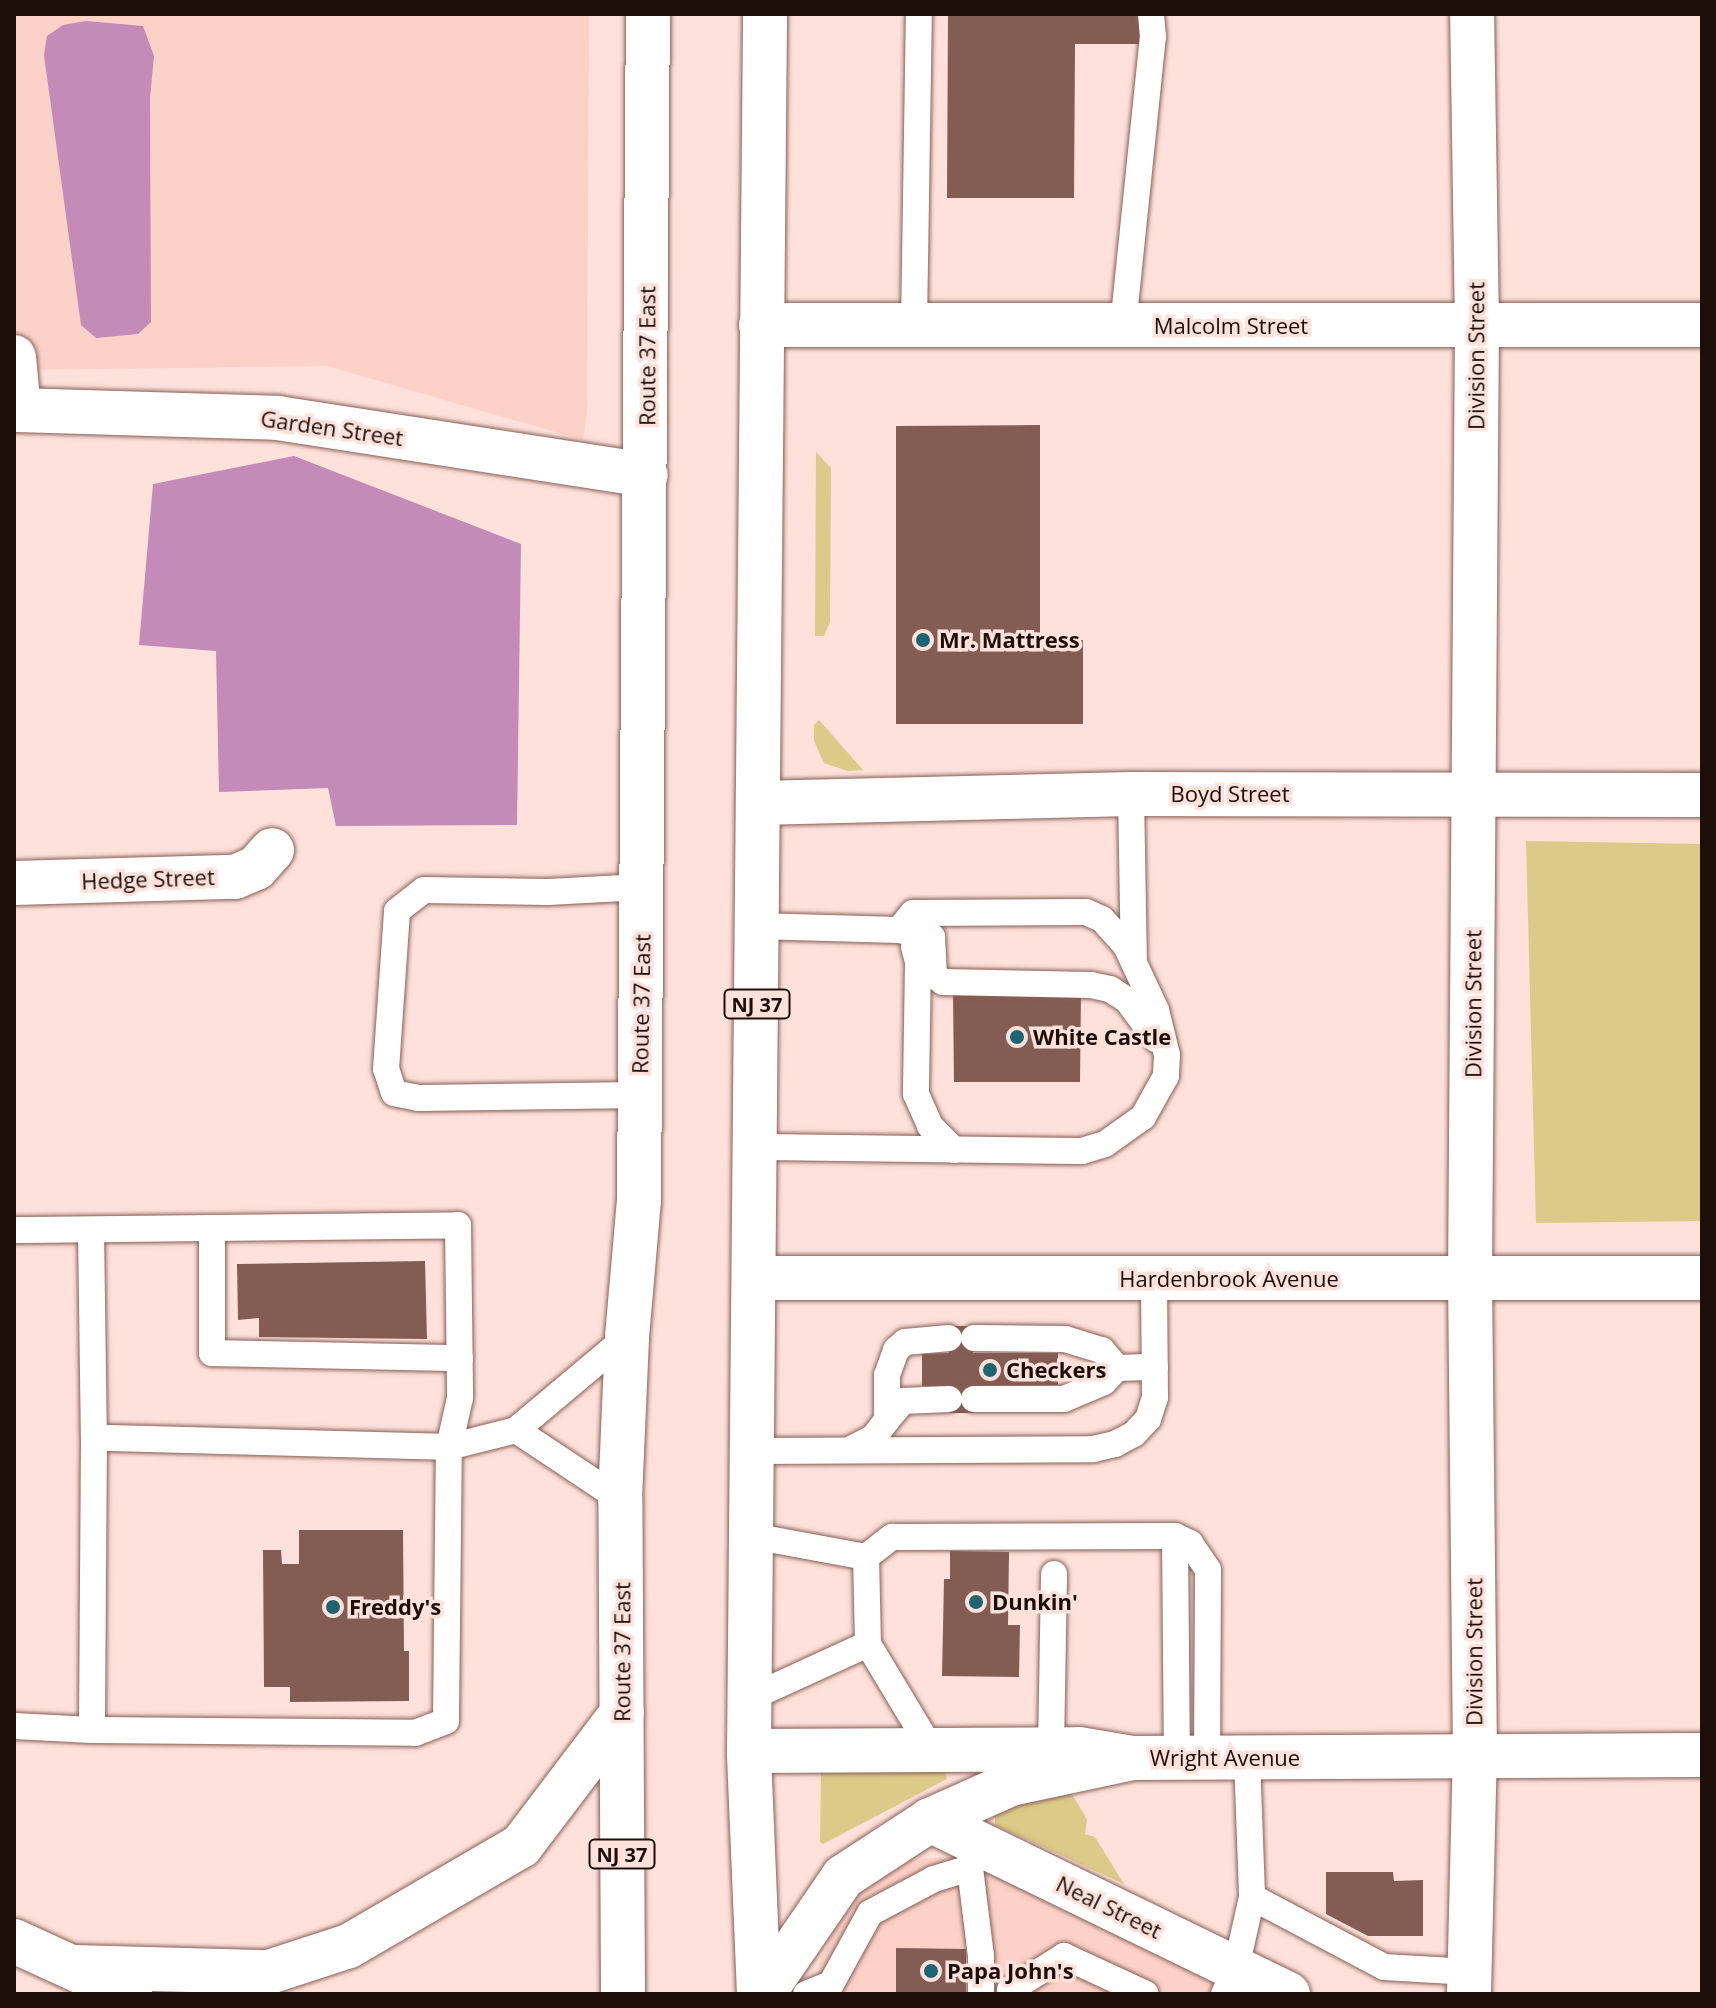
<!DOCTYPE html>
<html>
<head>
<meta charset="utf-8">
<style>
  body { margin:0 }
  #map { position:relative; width:1716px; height:2008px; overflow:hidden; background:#fde1da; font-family:"Open Sans",sans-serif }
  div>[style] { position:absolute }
  .built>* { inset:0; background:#fcd1c7 }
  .green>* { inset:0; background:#dcca88 }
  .water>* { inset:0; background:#c48ab8 }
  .building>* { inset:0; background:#835c53 }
  .roads { filter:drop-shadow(0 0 2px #865f56) drop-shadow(0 0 2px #865f56) }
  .service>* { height:26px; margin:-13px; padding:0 13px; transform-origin:13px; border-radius:13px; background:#fff }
  .minor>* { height:44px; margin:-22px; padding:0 22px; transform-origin:22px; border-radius:22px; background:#fff }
  .primary>* { height:44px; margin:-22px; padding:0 22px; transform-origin:22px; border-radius:22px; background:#fff }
  .trunk>* { height:44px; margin:-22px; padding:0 22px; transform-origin:22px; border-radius:22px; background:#fff }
  .dots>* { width:22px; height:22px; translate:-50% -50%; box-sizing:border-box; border:4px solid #fde1da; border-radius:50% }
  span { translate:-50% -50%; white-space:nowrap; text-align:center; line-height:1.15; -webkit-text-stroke:7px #fde1da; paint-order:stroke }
  .shield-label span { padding:2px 6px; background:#fde1da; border:2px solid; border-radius:6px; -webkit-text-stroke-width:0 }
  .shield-label { font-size:20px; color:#1d0e0a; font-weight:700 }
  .street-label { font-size:22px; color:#1d0e0a }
  .poi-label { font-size:22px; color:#1d0e0a; font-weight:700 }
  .left { translate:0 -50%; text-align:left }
  .frame { position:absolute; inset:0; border:16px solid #1d0e0a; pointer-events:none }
</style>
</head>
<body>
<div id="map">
  <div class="built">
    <div style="clip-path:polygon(14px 14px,589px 14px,587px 411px,583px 440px,327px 366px,14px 370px)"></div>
    <div style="clip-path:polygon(951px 1857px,987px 1871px,1248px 1994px,814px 1994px,820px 1961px,838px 1922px,864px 1884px,904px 1860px)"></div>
  </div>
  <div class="green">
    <div style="clip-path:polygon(816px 452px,831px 468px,830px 622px,824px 636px,815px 636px)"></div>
    <div style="clip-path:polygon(819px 720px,863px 770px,848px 771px,824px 763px,814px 741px,814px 725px)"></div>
    <div style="clip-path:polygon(1526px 841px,1702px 844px,1702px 1221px,1536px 1223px)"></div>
    <div style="clip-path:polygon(821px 1772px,945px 1772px,947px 1779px,823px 1844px,820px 1842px)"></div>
    <div style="clip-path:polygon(1071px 1793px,1087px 1819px,1085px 1834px,1095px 1837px,1124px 1884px,995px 1825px,995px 1806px)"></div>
  </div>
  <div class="water">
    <div style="clip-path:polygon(86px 21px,143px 26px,154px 56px,150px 98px,151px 322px,138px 334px,96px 338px,81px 325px,44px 55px,47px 36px,63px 25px)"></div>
    <div style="clip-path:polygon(294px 456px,521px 544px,517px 825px,336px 826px,328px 788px,219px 792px,216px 651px,139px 645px,153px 484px)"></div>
  </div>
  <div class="building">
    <div style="clip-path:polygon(948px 14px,1144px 14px,1144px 44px,1075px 44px,1074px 198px,947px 198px)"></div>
    <div style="clip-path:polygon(1040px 425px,1040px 640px,1083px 640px,1083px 724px,896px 724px,896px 426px)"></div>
    <div style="clip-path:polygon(953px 993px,1081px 993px,1080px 1082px,954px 1082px)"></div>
    <div style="clip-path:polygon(425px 1261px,427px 1339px,259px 1337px,259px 1318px,238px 1320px,237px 1264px)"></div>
    <div style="clip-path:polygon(949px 1326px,974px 1326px,973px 1353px,1058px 1353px,1058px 1385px,973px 1386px,974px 1413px,949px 1413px,949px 1386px,922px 1386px,922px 1354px,949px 1353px)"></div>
    <div style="clip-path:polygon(299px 1530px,403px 1530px,404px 1651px,409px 1651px,409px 1701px,290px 1702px,290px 1687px,264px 1687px,263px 1550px,281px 1550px,282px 1564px,299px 1564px)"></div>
    <div style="clip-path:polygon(950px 1551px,1009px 1552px,1008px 1625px,1020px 1625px,1019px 1677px,942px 1676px,944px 1579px,950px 1579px)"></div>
    <div style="clip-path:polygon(1326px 1872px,1393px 1872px,1394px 1881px,1423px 1880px,1423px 1936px,1368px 1936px,1326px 1914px)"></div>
    <div style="clip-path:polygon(896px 1948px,966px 1949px,966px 1994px,896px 1994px)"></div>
  </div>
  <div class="roads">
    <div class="service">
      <div style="left:914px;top:325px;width:311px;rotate:-89.1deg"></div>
      <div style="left:1123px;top:326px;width:291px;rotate:-84.1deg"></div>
      <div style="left:1153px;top:37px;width:23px;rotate:-95deg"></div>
      <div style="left:1131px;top:794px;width:165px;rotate:89deg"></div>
      <div style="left:756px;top:926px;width:143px;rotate:1.6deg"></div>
      <div style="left:899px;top:930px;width:22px;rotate:-51deg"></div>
      <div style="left:913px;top:913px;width:173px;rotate:-0.3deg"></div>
      <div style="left:1086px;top:912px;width:17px;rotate:24deg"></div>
      <div style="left:1102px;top:919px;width:36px;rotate:48deg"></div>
      <div style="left:1126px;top:946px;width:71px;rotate:64.9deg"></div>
      <div style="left:1156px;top:1010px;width:46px;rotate:76.3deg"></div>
      <div style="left:1167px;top:1055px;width:21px;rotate:93deg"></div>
      <div style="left:1166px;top:1076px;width:47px;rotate:119.3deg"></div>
      <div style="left:1143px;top:1117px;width:47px;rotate:144.6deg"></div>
      <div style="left:1105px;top:1144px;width:24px;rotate:163deg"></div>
      <div style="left:1082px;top:1151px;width:325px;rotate:-179.3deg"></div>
      <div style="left:899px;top:930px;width:34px;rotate:12deg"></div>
      <div style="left:932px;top:937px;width:38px;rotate:87deg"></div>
      <div style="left:934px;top:975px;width:11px;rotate:38deg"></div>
      <div style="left:943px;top:982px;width:148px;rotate:1.2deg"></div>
      <div style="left:1091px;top:985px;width:19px;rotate:12deg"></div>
      <div style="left:1110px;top:989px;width:20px;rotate:33deg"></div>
      <div style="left:1127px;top:1000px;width:49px;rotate:53.4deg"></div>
      <div style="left:914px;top:947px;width:16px;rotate:75deg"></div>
      <div style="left:918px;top:962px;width:132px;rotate:90.9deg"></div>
      <div style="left:916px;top:1094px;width:35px;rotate:66deg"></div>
      <div style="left:930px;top:1126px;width:34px;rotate:45deg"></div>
      <div style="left:640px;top:1095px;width:221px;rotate:179.2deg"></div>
      <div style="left:419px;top:1098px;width:25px;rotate:-169deg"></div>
      <div style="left:394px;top:1093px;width:25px;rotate:-108deg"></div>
      <div style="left:386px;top:1069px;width:158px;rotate:-86deg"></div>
      <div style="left:397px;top:911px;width:34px;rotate:-38deg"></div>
      <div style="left:424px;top:890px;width:124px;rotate:0.9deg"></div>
      <div style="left:548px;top:892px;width:94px;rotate:-3deg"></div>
      <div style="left:212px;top:1228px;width:125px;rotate:90deg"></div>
      <div style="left:212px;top:1353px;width:248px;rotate:1.2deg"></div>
      <div style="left:14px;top:1230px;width:444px;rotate:-0.6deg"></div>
      <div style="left:458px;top:1225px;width:173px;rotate:89.3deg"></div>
      <div style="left:460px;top:1398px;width:50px;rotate:102.7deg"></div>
      <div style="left:449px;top:1447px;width:69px;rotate:-14.2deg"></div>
      <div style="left:516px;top:1430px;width:145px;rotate:-40deg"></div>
      <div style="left:91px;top:1230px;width:208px;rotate:89.2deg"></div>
      <div style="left:974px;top:1338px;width:91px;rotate:0.6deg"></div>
      <div style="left:1065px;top:1339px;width:39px;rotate:17deg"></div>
      <div style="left:1102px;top:1350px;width:23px;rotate:50deg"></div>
      <div style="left:1117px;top:1368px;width:38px;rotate:-2deg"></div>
      <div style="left:974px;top:1399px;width:90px"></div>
      <div style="left:1064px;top:1399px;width:43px;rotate:-23deg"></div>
      <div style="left:1104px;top:1382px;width:19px;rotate:-47deg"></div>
      <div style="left:887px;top:1420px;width:25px;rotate:-50deg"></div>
      <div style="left:903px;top:1401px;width:46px;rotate:-2.5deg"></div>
      <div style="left:516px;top:1430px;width:125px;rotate:33.6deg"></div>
      <div style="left:851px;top:1449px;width:25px;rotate:-27deg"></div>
      <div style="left:873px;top:1438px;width:23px;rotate:-52deg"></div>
      <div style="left:887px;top:1420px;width:45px;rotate:-90deg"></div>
      <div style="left:887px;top:1375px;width:27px;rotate:-70deg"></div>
      <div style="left:896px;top:1350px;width:12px;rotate:-42deg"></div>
      <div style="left:905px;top:1342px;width:44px;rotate:-5.2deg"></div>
      <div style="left:753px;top:1451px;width:340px;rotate:-0.3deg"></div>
      <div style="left:1093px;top:1449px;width:23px;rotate:-13deg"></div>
      <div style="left:1115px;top:1444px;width:21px;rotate:-28deg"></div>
      <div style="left:1134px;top:1434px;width:21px;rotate:-47deg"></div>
      <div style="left:1148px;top:1419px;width:23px;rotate:-72deg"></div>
      <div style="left:1155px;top:1397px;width:117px;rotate:-90.5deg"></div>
      <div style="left:1175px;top:1536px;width:222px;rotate:89.5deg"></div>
      <div style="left:866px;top:1557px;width:33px;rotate:-38deg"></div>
      <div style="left:892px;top:1537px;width:283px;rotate:-0.2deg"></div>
      <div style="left:1175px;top:1536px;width:17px;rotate:25deg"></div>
      <div style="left:1190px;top:1543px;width:32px;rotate:56deg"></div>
      <div style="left:1208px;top:1570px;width:188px;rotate:90.3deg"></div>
      <div style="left:868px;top:1644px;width:122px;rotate:59deg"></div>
      <div style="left:750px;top:1698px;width:130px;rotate:-24.6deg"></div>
      <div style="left:868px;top:1644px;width:87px;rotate:-91.3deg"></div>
      <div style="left:866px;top:1557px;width:116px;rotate:-169.6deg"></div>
      <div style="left:14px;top:1726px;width:78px;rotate:2.9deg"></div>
      <div style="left:92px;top:1730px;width:323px;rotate:0.5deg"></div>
      <div style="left:415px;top:1733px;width:33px;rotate:-21deg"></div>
      <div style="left:446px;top:1721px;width:274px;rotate:-89.4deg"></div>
      <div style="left:449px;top:1447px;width:355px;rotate:-178.5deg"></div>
      <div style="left:94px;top:1438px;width:292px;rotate:90.4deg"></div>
      <div style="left:1051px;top:1749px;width:175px;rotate:-89deg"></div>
      <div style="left:1247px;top:1758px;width:139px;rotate:87.9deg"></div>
      <div style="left:979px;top:1852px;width:18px;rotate:119deg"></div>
      <div style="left:970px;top:1868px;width:89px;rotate:82.9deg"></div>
      <div style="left:981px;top:1956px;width:38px;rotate:90deg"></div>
      <div style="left:1010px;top:1990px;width:64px;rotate:-32.2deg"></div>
      <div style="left:1064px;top:1956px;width:90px;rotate:24.9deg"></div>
      <div style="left:806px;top:1994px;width:27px;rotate:-22deg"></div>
      <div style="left:831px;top:1984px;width:81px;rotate:-61.2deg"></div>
      <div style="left:870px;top:1913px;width:72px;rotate:-28deg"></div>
      <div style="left:934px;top:1879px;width:38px;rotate:-17deg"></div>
      <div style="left:1224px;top:1994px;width:29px;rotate:-65deg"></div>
      <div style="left:1236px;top:1968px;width:73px;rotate:-77.3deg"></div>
      <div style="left:1252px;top:1897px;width:149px;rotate:27.9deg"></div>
      <div style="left:1384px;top:1967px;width:86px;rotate:3.3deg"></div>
    </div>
    <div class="minor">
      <div style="left:761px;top:325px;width:941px"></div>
      <div style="left:14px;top:357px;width:53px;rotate:84.6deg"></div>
      <div style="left:14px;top:410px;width:264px;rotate:1.7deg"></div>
      <div style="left:278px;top:418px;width:372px;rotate:8.8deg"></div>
      <div style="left:758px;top:803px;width:373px;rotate:-1.4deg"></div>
      <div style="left:1131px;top:794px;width:571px;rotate:0.1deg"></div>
      <div style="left:14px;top:883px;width:221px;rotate:-1.6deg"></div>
      <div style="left:235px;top:877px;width:23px;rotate:-23deg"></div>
      <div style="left:256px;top:868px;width:24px;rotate:-48deg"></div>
      <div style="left:755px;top:1278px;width:947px"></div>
      <div style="left:749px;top:1751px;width:330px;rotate:-0.3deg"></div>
      <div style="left:1079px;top:1749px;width:54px;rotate:9.6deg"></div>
      <div style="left:1132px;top:1758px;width:570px;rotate:-0.3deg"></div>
      <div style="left:930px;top:1820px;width:398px;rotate:25.9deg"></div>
      <div style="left:1469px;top:1994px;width:238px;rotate:-88.6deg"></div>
      <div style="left:1475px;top:1756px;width:478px;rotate:-90.6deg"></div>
      <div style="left:1470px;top:1278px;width:952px;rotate:-89.58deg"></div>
      <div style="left:1477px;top:326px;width:312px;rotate:-90.9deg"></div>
    </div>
    <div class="primary">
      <div style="left:14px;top:1941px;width:128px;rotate:24.6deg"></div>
    </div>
    <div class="trunk">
      <div style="left:73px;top:1967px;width:196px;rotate:1.5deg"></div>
      <div style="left:269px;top:1972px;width:84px;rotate:-18deg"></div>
      <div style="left:349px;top:1946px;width:199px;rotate:-30.2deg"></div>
      <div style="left:521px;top:1846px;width:167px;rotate:-52.8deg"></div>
      <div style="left:623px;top:1994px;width:495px;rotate:-90.3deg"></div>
      <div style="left:620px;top:1499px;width:162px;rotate:-87.5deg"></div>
      <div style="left:627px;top:1337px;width:138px;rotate:-85deg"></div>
      <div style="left:639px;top:1200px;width:1186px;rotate:-89.57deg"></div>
      <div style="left:759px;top:1994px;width:243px;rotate:-92.4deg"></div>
      <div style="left:749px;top:1751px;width:1737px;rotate:-89.47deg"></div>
      <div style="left:763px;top:1994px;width:142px;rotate:-55.6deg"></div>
      <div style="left:843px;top:1877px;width:104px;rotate:-33.2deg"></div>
      <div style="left:930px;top:1820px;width:89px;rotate:-24deg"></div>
      <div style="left:1011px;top:1784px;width:124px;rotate:-12.1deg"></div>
    </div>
  </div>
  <div class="dots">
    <div style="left:923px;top:640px;background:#1e6574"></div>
    <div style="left:1017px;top:1037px;background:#1e6574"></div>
    <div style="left:990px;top:1370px;background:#1e6574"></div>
    <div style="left:976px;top:1602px;background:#1e6574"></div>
    <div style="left:333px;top:1607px;background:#1e6574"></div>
    <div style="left:931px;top:1971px;background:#1e6574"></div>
  </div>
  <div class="shield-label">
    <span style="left:757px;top:1004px">NJ 37</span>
    <span style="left:622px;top:1854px">NJ 37</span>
  </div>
  <div class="street-label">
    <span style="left:1231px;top:326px">Malcolm Street</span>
    <span style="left:647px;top:356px;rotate:-90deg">Route 37 East</span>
    <span style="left:1476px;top:356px;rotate:-90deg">Division Street</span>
    <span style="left:332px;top:428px;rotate:8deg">Garden Street</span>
    <span style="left:1230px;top:794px">Boyd Street</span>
    <span style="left:148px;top:879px;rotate:-2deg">Hedge Street</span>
    <span style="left:641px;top:1004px;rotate:-89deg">Route 37 East</span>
    <span style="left:1473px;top:1004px;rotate:-90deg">Division Street</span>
    <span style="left:1229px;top:1279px">Hardenbrook Avenue</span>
    <span style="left:622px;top:1652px;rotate:-90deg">Route 37 East</span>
    <span style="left:1474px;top:1652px;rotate:-90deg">Division Street</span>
    <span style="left:1225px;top:1758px">Wright Avenue</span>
    <span style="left:1109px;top:1907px;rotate:26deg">Neal Street</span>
  </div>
  <div class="poi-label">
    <span class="left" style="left:939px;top:640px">Mr. Mattress</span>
    <span class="left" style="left:1033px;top:1037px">White Castle</span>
    <span class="left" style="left:1006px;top:1370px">Checkers</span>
    <span class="left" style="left:992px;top:1602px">Dunkin'</span>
    <span class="left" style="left:349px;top:1607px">Freddy's</span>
    <span class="left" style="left:947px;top:1971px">Papa John's</span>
  </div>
  <div class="frame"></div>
</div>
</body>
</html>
